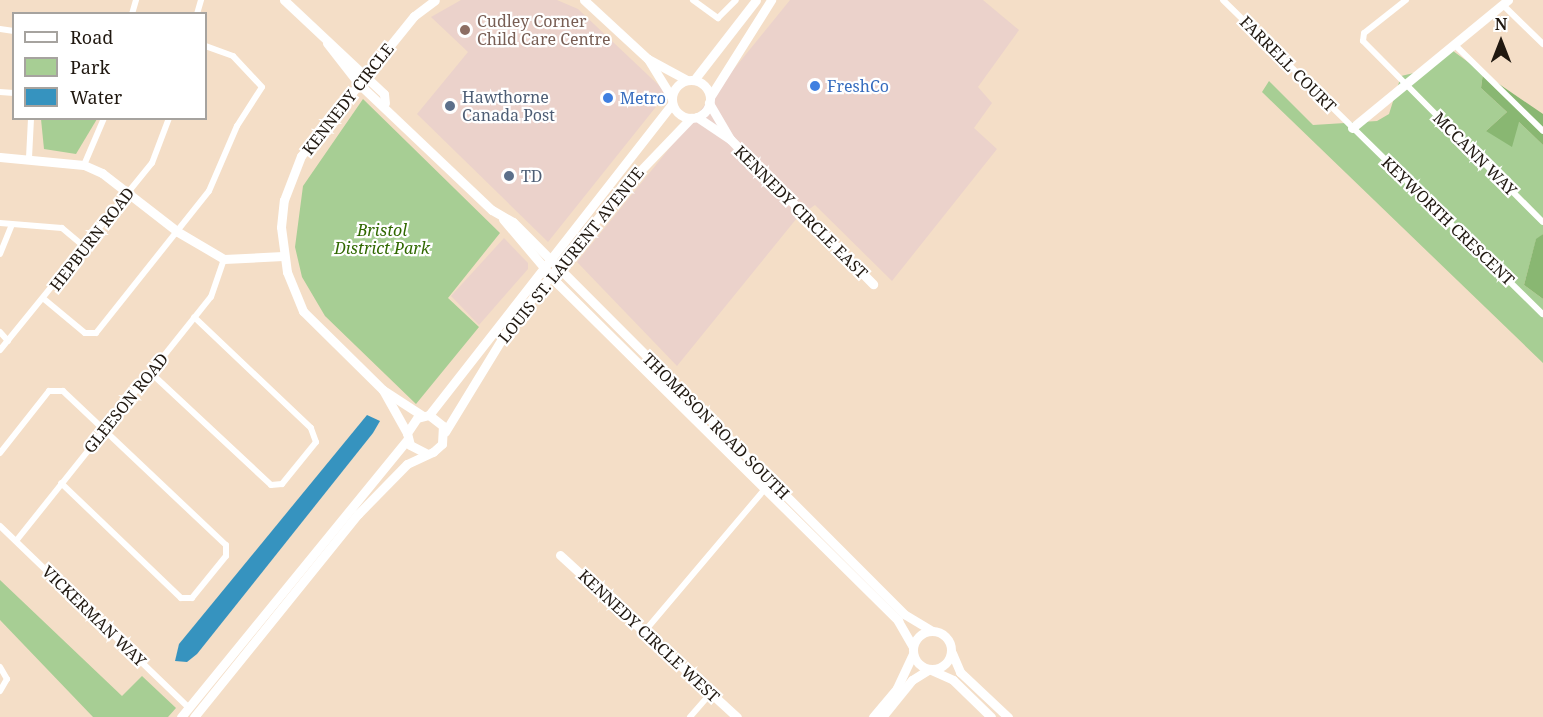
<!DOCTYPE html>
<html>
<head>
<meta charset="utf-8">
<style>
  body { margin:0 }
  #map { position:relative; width:1543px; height:717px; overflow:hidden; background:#f4dec7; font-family:"Noto Serif",serif }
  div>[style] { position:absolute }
  .commercial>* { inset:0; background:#ebd2cb }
  .green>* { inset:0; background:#a7ce94 }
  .forest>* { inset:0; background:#89b772 }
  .water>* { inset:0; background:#3693bf }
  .street>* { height:6px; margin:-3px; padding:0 3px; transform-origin:3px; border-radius:3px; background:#fff }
  .secondary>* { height:9px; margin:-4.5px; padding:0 4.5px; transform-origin:4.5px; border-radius:4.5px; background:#fff }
  .secondary>.ring { margin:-4.5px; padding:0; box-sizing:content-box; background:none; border:9px solid #fff; border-radius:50% }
  .dots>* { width:16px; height:16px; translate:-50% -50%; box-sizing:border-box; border:3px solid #fff; border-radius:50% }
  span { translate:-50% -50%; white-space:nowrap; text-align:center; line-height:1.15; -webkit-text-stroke:4.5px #fff; paint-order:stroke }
  .education-label { font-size:16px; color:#785e54 }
  .left { translate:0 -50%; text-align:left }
  .street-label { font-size:16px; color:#201810 }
  .shop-label { font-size:16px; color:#366cbe }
  .service-label { font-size:16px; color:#4e5e75 }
  .park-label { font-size:16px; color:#306800; font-style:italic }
  .legend { position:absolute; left:12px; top:12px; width:195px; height:108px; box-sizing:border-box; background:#fff; border:2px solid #a6a39f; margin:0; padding:8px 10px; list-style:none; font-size:18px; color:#201810 }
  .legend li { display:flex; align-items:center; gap:12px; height:30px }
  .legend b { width:30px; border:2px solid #a6a39f }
  .north { position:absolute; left:1471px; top:12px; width:60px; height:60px; -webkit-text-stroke:4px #fff; paint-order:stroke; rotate:0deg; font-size:16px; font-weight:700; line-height:24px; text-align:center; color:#201810 }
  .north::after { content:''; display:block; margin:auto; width:21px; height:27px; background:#201810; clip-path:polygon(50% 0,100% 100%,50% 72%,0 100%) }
</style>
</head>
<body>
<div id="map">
  <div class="commercial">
    <div style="clip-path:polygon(461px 0,557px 0,578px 9px,667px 93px,548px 242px,417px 114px,468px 52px,431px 17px)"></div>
    <div style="clip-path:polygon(790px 0,983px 0,1019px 30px,978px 87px,992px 103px,974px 128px,997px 149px,892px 281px,815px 205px,797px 218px,677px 366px,577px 262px)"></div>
    <div style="clip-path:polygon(504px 238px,528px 263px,528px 269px,479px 325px,451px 296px)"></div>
  </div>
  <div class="green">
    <div style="clip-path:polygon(1449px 48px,1483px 73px,1481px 88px,1507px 112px,1486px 131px,1519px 122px,1543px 145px,1543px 234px,1536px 240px,1524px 285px,1543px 299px,1543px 363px,1262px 92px,1269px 81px,1313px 125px,1377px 121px,1389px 114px,1401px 76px,1431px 69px)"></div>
    <div style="clip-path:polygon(363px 99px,500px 233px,448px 298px,479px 327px,416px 404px,325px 316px,302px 277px,295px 247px,303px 186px)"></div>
    <div style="clip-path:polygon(41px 119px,41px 118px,97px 119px,76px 154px,44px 149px)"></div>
    <div style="clip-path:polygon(0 580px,122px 696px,142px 676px,176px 708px,168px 717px,93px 717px,0 620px)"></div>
  </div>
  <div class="forest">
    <div style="clip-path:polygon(1483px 73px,1543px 114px,1543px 145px,1519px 122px,1512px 147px,1486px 131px,1507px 112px,1481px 88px)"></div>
    <div style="clip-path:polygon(1543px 234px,1543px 299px,1524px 285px,1536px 239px)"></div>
  </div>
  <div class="water">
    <div style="clip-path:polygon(367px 415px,380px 421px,373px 433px,197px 654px,187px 662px,175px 661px,179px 644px)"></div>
  </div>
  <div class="street">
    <div style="left:693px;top:0;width:31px;rotate:36deg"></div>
    <div style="left:718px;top:18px;width:25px;rotate:-45deg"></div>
    <div style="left:1223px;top:0;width:448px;rotate:44.5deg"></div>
    <div style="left:1406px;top:0;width:53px;rotate:141.8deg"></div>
    <div style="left:1364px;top:33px;width:8px;rotate:97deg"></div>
    <div style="left:1363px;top:41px;width:255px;rotate:45.2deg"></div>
    <div style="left:1503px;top:5px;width:56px;rotate:44.3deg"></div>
    <div style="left:132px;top:14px;width:15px;rotate:-74deg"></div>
    <div style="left:197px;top:14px;width:15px;rotate:-74deg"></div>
    <div style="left:0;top:29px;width:14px;rotate:8deg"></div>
    <div style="left:1457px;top:47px;width:120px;rotate:44.3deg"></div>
    <div style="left:0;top:92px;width:14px;rotate:4deg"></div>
    <div style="left:29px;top:158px;width:40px;rotate:-87.1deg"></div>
    <div style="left:84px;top:165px;width:51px;rotate:-66.9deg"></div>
    <div style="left:0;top:223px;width:62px;rotate:4.6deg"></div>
    <div style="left:62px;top:228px;width:30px;rotate:40deg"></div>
    <div style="left:0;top:254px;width:32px;rotate:-68deg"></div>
    <div style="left:44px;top:299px;width:53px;rotate:39.7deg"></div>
    <div style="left:85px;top:333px;width:11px"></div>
    <div style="left:96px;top:333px;width:181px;rotate:-51.5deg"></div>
    <div style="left:209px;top:191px;width:71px;rotate:-66.7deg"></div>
    <div style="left:237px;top:126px;width:46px;rotate:-57.3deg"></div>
    <div style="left:262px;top:87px;width:42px;rotate:-133.1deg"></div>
    <div style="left:233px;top:56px;width:29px;rotate:-160deg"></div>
    <div style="left:0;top:332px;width:12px;rotate:48deg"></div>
    <div style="left:0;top:350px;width:241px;rotate:-50.9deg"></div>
    <div style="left:152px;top:163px;width:48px;rotate:-69.3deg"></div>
    <div style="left:151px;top:373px;width:164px;rotate:43deg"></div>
    <div style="left:271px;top:485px;width:11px;rotate:-5deg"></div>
    <div style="left:282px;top:484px;width:54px;rotate:-51deg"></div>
    <div style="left:316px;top:442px;width:15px;rotate:-110deg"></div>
    <div style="left:311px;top:428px;width:161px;rotate:-136.5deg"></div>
    <div style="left:0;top:453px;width:79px;rotate:-51.7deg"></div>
    <div style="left:49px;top:391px;width:14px"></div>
    <div style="left:63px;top:391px;width:224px;rotate:43.4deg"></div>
    <div style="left:226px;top:545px;width:11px;rotate:90deg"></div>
    <div style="left:226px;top:556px;width:54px;rotate:129deg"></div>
    <div style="left:192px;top:598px;width:11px;rotate:180deg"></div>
    <div style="left:181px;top:598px;width:166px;rotate:-136.2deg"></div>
    <div style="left:0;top:526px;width:261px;rotate:43.9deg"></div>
    <div style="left:16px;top:541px;width:312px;rotate:-51.4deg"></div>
    <div style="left:211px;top:297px;width:40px;rotate:-71.1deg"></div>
    <div style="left:644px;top:632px;width:186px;rotate:-49.8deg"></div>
    <div style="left:0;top:667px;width:14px;rotate:60deg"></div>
    <div style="left:7px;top:679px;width:14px;rotate:120deg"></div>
    <div style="left:690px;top:717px;width:32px;rotate:-49deg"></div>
  </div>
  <div class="secondary">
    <div style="left:284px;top:0;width:137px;rotate:43.2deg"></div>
    <div style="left:384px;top:94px;width:9px;rotate:84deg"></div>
    <div style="left:584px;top:0;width:87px;rotate:42.7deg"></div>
    <div style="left:648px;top:59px;width:44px;rotate:28.3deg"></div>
    <div style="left:327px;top:43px;width:52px;rotate:52deg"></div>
    <div style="left:359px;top:84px;width:183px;rotate:43.5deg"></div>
    <div style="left:492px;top:210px;width:24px;rotate:30deg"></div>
    <div style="left:513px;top:222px;width:554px;rotate:45.07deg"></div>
    <div style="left:904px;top:614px;width:33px;rotate:31deg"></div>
    <div style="left:648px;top:59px;width:46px;rotate:58.4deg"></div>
    <div style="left:694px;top:80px;width:101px;rotate:-52.2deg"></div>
    <div class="ring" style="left:672px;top:80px;width:29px;height:29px"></div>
    <div style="left:710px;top:97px;width:115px;rotate:-57.8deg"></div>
    <div style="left:697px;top:117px;width:40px;rotate:34deg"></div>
    <div style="left:730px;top:139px;width:42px;rotate:-120.3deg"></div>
    <div style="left:1352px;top:128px;width:202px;rotate:-39.4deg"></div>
    <div style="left:730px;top:139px;width:204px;rotate:45.4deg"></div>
    <div style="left:0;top:157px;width:84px;rotate:5.4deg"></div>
    <div style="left:84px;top:165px;width:20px;rotate:24deg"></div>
    <div style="left:102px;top:173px;width:96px;rotate:37.8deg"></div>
    <div style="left:178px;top:232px;width:53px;rotate:30.4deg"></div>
    <div style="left:224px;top:259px;width:59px;rotate:-2.9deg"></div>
    <div style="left:503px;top:219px;width:85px;rotate:49.8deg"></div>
    <div style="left:558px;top:284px;width:479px;rotate:44.7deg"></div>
    <div style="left:898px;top:621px;width:30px;rotate:60deg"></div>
    <div style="left:383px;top:390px;width:49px;rotate:60.8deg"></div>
    <div style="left:429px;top:415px;width:395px;rotate:-52deg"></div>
    <div style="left:423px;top:416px;width:48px;rotate:-147deg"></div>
    <div style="left:383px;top:390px;width:112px;rotate:-135.4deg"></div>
    <div style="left:303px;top:311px;width:42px;rotate:-112.3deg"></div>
    <div style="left:287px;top:272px;width:45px;rotate:-97.6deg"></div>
    <div style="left:281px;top:227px;width:27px;rotate:-84deg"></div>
    <div style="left:284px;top:200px;width:47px;rotate:-68.9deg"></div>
    <div style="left:301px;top:156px;width:180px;rotate:-51.1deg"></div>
    <div style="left:414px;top:16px;width:26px;rotate:-37deg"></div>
    <div style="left:445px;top:432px;width:123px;rotate:-58.6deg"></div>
    <div style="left:509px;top:327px;width:168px;rotate:-50.8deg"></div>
    <div style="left:615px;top:197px;width:110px;rotate:-46.1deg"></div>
    <div style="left:560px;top:555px;width:240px;rotate:42.5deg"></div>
    <div class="ring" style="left:913px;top:631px;width:29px;height:29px"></div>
    <div style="left:952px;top:653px;width:21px;rotate:67deg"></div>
    <div style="left:960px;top:672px;width:66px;rotate:43.2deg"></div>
    <div style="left:931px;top:670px;width:24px;rotate:24deg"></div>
    <div style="left:953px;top:680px;width:53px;rotate:44.2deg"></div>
    <div style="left:181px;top:717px;width:359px;rotate:-50.8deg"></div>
    <div style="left:194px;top:717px;width:261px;rotate:-51.1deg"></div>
    <div style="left:358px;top:514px;width:70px;rotate:-45.6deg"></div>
    <div style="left:407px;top:464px;width:29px;rotate:-25deg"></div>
    <div style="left:433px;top:452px;width:12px;rotate:-42deg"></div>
    <div style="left:442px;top:444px;width:18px;rotate:-87deg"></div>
    <div style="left:443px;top:426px;width:18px;rotate:-142deg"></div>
    <div style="left:429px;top:415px;width:12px;rotate:166deg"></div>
    <div style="left:417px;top:418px;width:18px;rotate:124deg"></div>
    <div style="left:407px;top:433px;width:12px;rotate:76deg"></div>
    <div style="left:410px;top:445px;width:18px;rotate:27deg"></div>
    <div style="left:873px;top:717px;width:38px;rotate:-50deg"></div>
    <div style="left:897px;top:688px;width:38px;rotate:-65deg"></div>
    <div style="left:882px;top:717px;width:48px;rotate:-51deg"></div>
    <div style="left:912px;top:680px;width:19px;rotate:-32deg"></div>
  </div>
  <div class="dots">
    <div style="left:465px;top:30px;background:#8d6e63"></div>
    <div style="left:815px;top:86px;background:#3f7fe0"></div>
    <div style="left:608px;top:98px;background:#3f7fe0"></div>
    <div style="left:450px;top:106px;background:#5c6f8a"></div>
    <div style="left:509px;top:176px;background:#5c6f8a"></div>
  </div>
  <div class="education-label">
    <span class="left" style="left:477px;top:30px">Cudley Corner<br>Child Care Centre</span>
  </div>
  <div class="street-label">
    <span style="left:1288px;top:64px;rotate:45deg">FARRELL COURT</span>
    <span style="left:348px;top:99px;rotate:-52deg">KENNEDY CIRCLE</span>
    <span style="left:1475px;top:154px;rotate:45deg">MCCANN WAY</span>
    <span style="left:801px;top:212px;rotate:45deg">KENNEDY CIRCLE EAST</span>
    <span style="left:1448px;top:221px;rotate:44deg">KEYWORTH CRESCENT</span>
    <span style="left:92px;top:239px;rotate:-52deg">HEPBURN ROAD</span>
    <span style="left:571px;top:255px;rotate:-51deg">LOUIS ST. LAURENT AVENUE</span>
    <span style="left:126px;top:403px;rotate:-51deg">GLEESON ROAD</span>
    <span style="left:716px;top:426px;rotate:45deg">THOMPSON ROAD SOUTH</span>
    <span style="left:94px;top:616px;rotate:44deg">VICKERMAN WAY</span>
    <span style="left:649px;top:636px;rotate:43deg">KENNEDY CIRCLE WEST</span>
  </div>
  <div class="shop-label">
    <span class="left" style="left:827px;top:86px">FreshCo</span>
    <span class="left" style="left:620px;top:98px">Metro</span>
  </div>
  <div class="service-label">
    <span class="left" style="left:462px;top:106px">Hawthorne<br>Canada Post</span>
    <span class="left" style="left:521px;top:176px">TD</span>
  </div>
  <div class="park-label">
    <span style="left:382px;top:239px">Bristol<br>District Park</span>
  </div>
  <ul class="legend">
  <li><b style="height:8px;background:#fff"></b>Road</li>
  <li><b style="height:16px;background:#a7ce94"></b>Park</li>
  <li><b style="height:16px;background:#3693bf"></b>Water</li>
  </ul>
  <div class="north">N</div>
</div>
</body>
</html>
